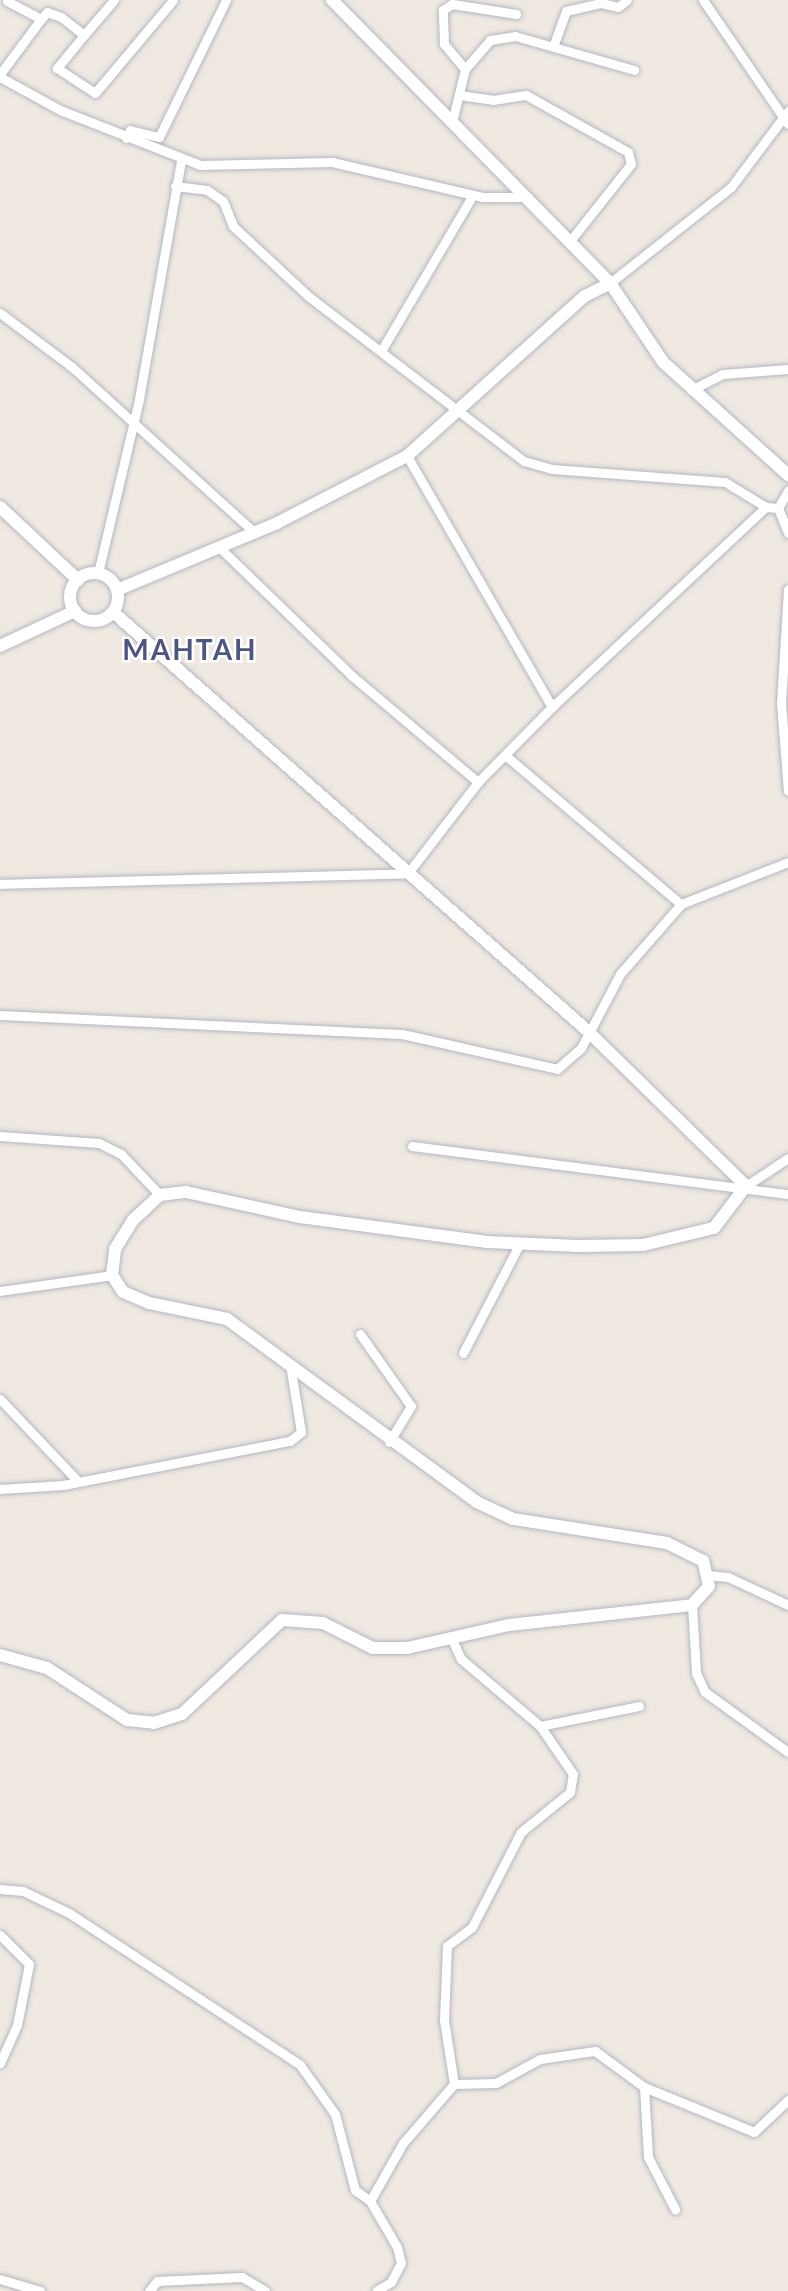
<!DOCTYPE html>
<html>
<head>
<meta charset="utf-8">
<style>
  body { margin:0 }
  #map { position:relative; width:788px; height:2291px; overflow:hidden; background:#efe9e1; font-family:Lato,sans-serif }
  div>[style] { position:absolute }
  .roads { filter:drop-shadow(0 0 2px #b4b7c1) drop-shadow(0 0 2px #b4b7c1) }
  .street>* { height:9px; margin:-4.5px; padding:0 4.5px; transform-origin:4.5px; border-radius:4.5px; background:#fff }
  .secondary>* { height:12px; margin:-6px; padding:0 6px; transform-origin:6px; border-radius:6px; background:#fff }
  .secondary>.ring { margin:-6px; padding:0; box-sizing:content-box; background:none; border:12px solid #fff; border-radius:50% }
  span { translate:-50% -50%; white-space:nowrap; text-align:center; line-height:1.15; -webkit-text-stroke:5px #fff; paint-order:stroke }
  .district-label { font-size:28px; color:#4d5680; font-weight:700; letter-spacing:2px }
</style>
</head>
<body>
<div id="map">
  <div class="roads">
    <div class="street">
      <div style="left:703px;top:0;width:150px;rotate:55.6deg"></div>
      <div style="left:7px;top:1px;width:38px;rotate:28deg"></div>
      <div style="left:41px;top:19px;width:9px;rotate:-49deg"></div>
      <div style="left:47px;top:12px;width:15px;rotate:20deg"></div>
      <div style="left:61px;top:17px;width:29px;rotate:38deg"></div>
      <div style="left:84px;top:35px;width:43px;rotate:129.3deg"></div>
      <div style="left:57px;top:68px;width:45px;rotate:33.3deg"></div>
      <div style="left:95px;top:93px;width:121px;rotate:-50deg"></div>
      <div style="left:84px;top:35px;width:46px;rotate:-49.4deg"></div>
      <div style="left:554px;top:44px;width:35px;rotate:-70deg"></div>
      <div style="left:566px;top:11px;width:36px;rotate:-13deg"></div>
      <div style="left:601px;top:3px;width:17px;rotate:13deg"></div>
      <div style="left:618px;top:7px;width:11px;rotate:-38deg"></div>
      <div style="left:465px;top:69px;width:38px;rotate:-49deg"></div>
      <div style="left:490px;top:40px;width:25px;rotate:-9deg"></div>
      <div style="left:515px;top:36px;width:124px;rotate:15.9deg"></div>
      <div style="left:0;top:74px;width:69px;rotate:-53.3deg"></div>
      <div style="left:0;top:77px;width:68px;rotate:28.8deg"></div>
      <div style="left:60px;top:110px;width:150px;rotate:21.4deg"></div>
      <div style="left:200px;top:165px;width:132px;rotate:-1.3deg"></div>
      <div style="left:332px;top:162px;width:154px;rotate:13.1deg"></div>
      <div style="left:482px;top:197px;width:46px"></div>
      <div style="left:459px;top:95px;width:34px;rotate:8deg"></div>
      <div style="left:493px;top:100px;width:33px;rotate:-9deg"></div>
      <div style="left:526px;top:95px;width:117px;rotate:29.2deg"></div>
      <div style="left:628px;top:152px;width:12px;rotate:76deg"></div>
      <div style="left:631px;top:164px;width:98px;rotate:128.4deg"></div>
      <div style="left:452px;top:122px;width:55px;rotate:-76.2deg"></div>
      <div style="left:465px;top:69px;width:33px;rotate:-130deg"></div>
      <div style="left:444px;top:44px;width:34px;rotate:-92deg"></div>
      <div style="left:443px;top:10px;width:11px;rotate:-34deg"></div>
      <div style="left:452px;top:4px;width:65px;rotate:8.9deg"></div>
      <div style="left:126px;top:138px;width:9px;rotate:-63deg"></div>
      <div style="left:130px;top:130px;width:30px;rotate:14deg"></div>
      <div style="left:159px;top:137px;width:153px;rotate:-63.9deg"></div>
      <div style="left:175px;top:186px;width:32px;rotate:7deg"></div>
      <div style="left:207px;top:190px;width:19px;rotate:35deg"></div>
      <div style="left:223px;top:201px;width:27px;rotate:68deg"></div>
      <div style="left:233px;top:226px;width:103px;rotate:43deg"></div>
      <div style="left:308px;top:296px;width:272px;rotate:37.4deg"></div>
      <div style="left:524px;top:461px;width:29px;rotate:16deg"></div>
      <div style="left:552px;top:469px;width:173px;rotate:4.3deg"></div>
      <div style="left:725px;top:482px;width:48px;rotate:31.4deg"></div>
      <div style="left:766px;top:507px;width:12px;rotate:5deg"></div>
      <div style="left:778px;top:508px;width:20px;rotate:-60deg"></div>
      <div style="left:610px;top:283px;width:154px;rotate:-38.4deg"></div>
      <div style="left:731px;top:187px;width:95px;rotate:-53.1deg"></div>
      <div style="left:0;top:313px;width:90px;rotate:36.9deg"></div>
      <div style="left:72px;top:367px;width:246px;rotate:42.2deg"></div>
      <div style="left:381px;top:351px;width:181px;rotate:-59.5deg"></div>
      <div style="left:691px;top:390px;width:36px;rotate:-27deg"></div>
      <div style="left:723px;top:374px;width:65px;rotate:-4.4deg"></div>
      <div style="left:407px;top:456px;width:290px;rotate:60deg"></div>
      <div style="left:778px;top:508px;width:27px;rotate:68deg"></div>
      <div style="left:219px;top:547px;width:185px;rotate:44.1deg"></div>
      <div style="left:352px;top:676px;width:165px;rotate:40.1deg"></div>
      <div style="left:98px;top:573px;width:179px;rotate:-76.7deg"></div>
      <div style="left:139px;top:399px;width:242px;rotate:-80deg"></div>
      <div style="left:788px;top:589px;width:114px;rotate:93.5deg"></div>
      <div style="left:781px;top:703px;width:88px;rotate:85.5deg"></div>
      <div style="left:505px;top:755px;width:231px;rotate:40.3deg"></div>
      <div style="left:0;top:884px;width:408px;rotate:-1.5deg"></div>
      <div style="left:408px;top:873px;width:115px;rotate:-52.4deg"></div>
      <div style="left:478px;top:782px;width:105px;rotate:-45.4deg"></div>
      <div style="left:552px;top:707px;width:293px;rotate:-43.1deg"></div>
      <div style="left:0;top:1015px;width:402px;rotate:2.7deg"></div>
      <div style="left:402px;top:1034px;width:159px;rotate:12.7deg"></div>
      <div style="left:557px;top:1069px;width:32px;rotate:-41deg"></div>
      <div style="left:581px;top:1048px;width:84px;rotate:-62.2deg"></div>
      <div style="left:620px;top:974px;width:93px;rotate:-48.9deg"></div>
      <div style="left:681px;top:904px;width:115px;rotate:-21.4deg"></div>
      <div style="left:0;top:1136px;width:99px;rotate:4deg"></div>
      <div style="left:99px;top:1143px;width:25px;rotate:27deg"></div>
      <div style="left:121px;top:1154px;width:57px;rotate:46.4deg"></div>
      <div style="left:412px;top:1146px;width:379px;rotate:7.3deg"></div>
      <div style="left:746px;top:1186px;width:50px;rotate:-33.7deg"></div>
      <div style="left:0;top:1291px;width:113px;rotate:-8.1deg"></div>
      <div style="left:360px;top:1334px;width:88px;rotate:54.7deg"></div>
      <div style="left:411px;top:1406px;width:42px;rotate:121.4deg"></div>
      <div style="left:463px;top:1353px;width:124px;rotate:-62.6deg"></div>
      <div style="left:0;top:1399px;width:110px;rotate:46.5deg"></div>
      <div style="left:0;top:1489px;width:63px;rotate:-3.6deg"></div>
      <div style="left:63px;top:1485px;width:231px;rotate:-11deg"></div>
      <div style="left:290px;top:1441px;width:14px;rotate:-39deg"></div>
      <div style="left:301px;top:1432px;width:63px;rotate:-99.2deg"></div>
      <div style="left:706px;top:1575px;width:22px;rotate:5deg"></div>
      <div style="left:728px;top:1577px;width:66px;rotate:25deg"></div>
      <div style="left:692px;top:1605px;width:68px;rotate:86.6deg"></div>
      <div style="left:696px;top:1673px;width:21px;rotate:65deg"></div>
      <div style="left:705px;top:1692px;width:102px;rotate:35.9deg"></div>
      <div style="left:540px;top:1726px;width:101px;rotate:-11.4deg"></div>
      <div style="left:0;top:1889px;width:23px;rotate:5deg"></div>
      <div style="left:23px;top:1891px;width:51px;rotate:25.6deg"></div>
      <div style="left:69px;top:1913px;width:277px;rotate:33.3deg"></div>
      <div style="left:300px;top:2065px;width:60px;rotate:54.5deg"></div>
      <div style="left:335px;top:2114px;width:79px;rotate:75.3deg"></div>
      <div style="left:355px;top:2190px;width:19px;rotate:36deg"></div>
      <div style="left:370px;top:2201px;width:53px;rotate:59.6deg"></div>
      <div style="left:397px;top:2247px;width:16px;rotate:76deg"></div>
      <div style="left:401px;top:2263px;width:21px;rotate:118deg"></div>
      <div style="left:391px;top:2282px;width:17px;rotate:149deg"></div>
      <div style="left:0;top:1935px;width:41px;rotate:45deg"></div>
      <div style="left:29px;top:1964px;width:62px;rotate:101.1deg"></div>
      <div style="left:17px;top:2025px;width:42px;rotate:114.1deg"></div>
      <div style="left:454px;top:2084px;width:42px;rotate:-1.4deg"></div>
      <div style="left:496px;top:2083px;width:50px;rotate:-28.6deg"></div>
      <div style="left:540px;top:2059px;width:56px;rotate:-8.3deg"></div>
      <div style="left:595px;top:2051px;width:61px;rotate:36.3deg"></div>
      <div style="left:644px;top:2087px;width:70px;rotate:86.7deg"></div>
      <div style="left:648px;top:2157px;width:59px;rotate:62.6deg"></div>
      <div style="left:644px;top:2087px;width:119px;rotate:22.2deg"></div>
      <div style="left:754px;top:2132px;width:47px;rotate:-43.3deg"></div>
      <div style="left:370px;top:2201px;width:67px;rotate:-60.4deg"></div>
      <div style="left:403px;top:2143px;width:78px;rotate:-49.2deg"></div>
      <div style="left:454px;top:2084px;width:65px;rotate:-98.9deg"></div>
      <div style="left:444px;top:2020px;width:74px;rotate:-87.7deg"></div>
      <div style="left:447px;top:1946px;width:31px;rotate:-37deg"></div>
      <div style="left:472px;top:1927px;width:107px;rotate:-62.7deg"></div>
      <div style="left:521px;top:1832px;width:63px;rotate:-39.2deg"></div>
      <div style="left:570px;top:1792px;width:18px;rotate:-81deg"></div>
      <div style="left:573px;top:1774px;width:58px;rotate:-124.5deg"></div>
      <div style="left:540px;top:1726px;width:104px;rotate:-139.7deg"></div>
      <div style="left:461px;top:1659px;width:23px;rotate:-115deg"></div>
      <div style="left:0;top:2279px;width:42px;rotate:16.7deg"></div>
      <div style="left:149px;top:2291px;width:13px;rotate:-51deg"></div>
      <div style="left:157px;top:2281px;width:85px;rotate:-2.7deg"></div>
      <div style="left:242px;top:2277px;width:27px;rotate:31deg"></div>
    </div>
    <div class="secondary">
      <div style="left:332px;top:0;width:397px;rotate:45.5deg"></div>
      <div style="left:610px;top:283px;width:95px;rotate:56.1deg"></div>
      <div style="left:663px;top:362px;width:169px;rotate:42.1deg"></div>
      <div style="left:0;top:507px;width:107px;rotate:43.1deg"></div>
      <div class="ring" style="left:70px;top:573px;width:36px;height:36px"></div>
      <div style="left:117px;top:590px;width:173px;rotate:-22.7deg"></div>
      <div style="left:277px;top:523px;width:146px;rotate:-27.3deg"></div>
      <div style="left:407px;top:456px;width:239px;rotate:-42deg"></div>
      <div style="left:585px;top:296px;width:28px;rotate:-27deg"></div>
      <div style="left:0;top:646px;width:83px;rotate:-25deg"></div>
      <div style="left:0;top:1655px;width:49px;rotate:15.5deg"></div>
      <div style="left:47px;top:1668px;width:95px;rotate:33deg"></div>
      <div style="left:127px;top:1720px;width:27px;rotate:6deg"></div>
      <div style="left:154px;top:1723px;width:29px;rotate:-18deg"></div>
      <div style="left:182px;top:1714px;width:137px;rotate:-43.2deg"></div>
      <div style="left:282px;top:1620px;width:41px;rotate:4.2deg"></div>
      <div style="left:323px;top:1623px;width:56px;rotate:26.6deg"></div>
      <div style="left:373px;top:1648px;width:34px"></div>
      <div style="left:407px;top:1648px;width:105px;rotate:-12.7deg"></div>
      <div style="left:509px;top:1625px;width:184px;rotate:-6.2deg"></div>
      <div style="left:692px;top:1605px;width:25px;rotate:-48deg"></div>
      <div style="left:709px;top:1586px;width:26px;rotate:-103deg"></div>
      <div style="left:703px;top:1561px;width:40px;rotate:-153.4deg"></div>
      <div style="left:667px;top:1543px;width:156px;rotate:-171.1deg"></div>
      <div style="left:513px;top:1519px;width:40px;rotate:-155deg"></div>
      <div style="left:477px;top:1502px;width:310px;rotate:-143.8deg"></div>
      <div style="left:227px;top:1319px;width:80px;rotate:-168.4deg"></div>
      <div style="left:149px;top:1303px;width:28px;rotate:-157deg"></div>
      <div style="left:123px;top:1292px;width:20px;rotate:-123deg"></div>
      <div style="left:112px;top:1275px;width:26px;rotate:-83deg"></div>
      <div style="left:115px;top:1249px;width:34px;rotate:-58deg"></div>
      <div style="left:133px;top:1220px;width:37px;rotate:-43deg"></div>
      <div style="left:160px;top:1195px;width:26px;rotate:-7deg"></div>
      <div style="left:186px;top:1192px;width:117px;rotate:12.4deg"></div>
      <div style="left:300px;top:1217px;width:189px;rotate:7.6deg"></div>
      <div style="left:487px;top:1242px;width:91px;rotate:2.5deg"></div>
      <div style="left:578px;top:1246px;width:65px;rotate:-0.9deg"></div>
      <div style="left:643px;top:1245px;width:73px;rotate:-13.5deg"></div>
      <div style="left:714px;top:1228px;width:53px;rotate:-52.7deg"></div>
      <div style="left:746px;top:1186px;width:219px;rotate:-135.6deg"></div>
      <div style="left:590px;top:1033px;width:636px;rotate:-138.57deg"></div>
    </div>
  </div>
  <div class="district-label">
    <span style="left:190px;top:649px">MAHTAH</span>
  </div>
</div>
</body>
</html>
